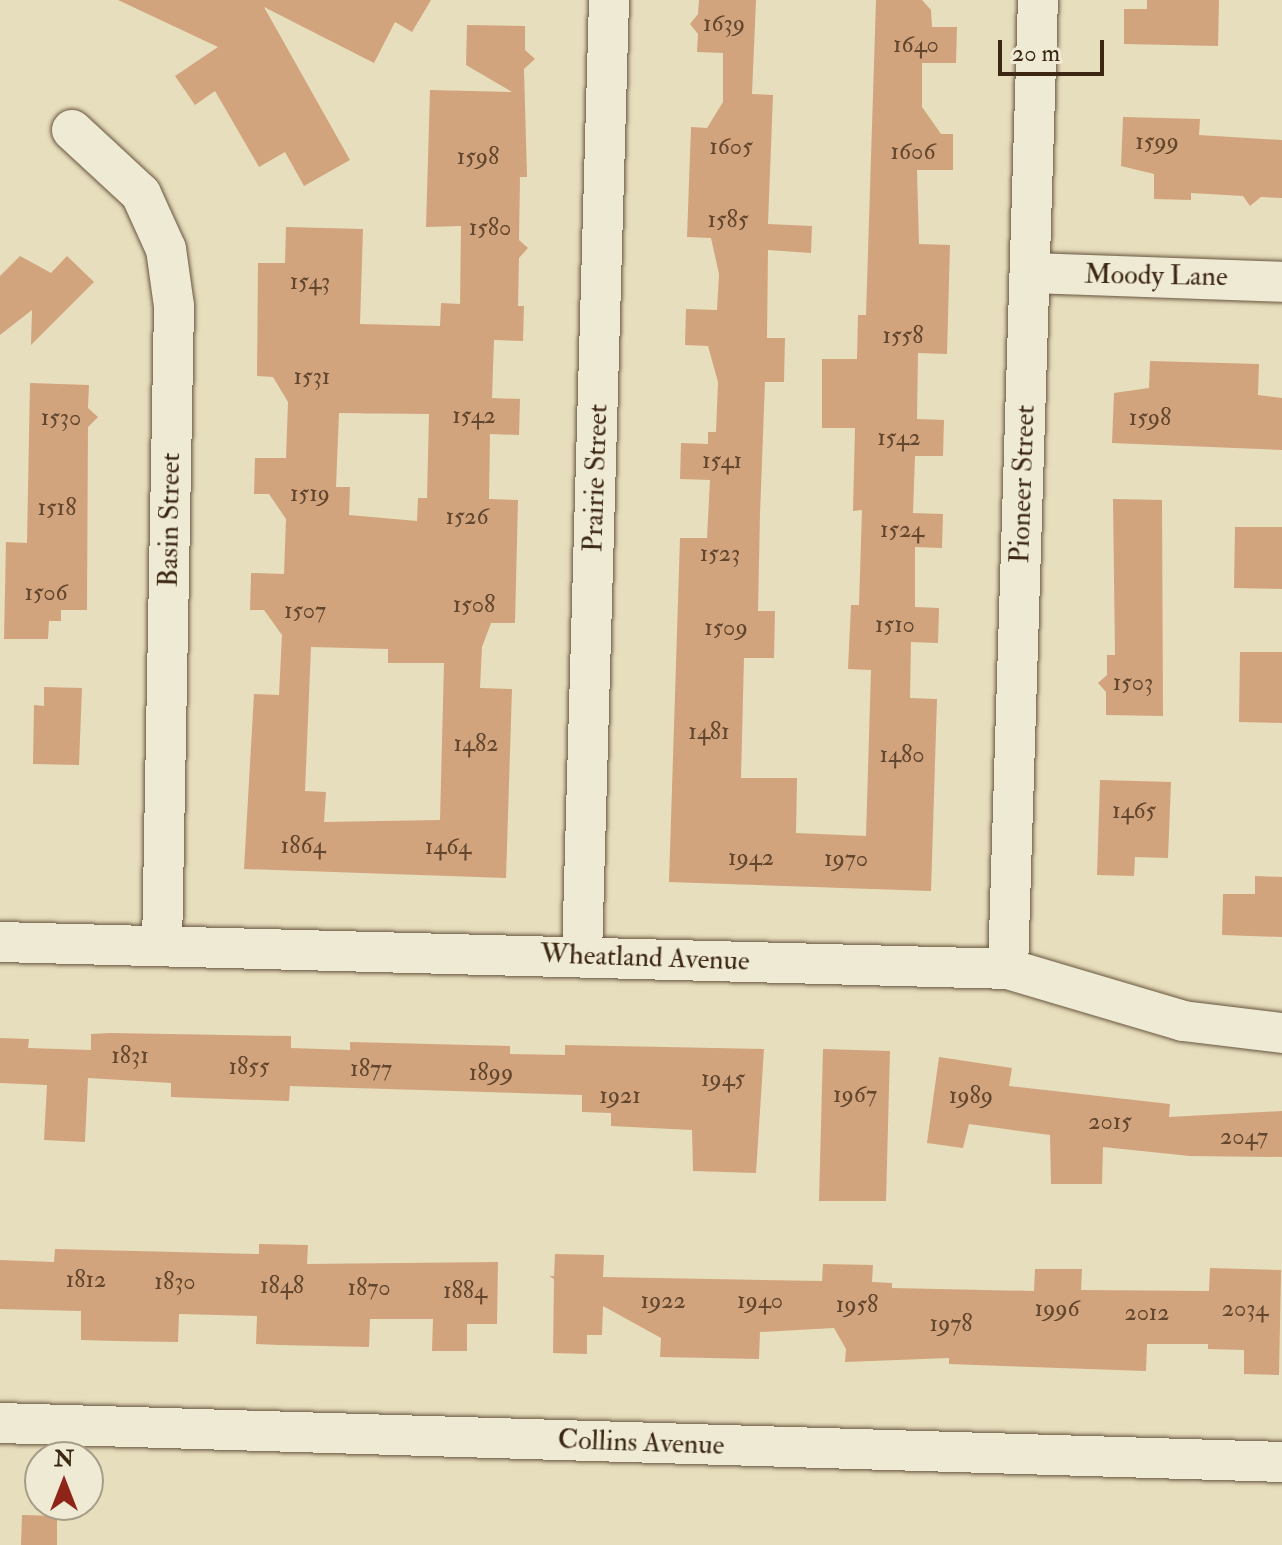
<!DOCTYPE html>
<html>
<head>
<meta charset="utf-8">
<style>
  body { margin:0 }
  #map { position:relative; width:1282px; height:1545px; overflow:hidden; background:#e7debd; font-family:"IM FELL Double Pica",serif }
  div>[style] { position:absolute }
  .building>* { inset:0; background:#d2a47d }
  .roads { filter:drop-shadow(0 0 2px #67553e) drop-shadow(0 0 2px #67553e) }
  .street>* { height:40px; margin:-20px; padding:0 20px; transform-origin:20px; border-radius:20px; background:#efead4 }
  span { translate:-50% -50%; white-space:nowrap; text-align:center; line-height:1.15; -webkit-text-stroke:6px #efead4; paint-order:stroke }
  .number-label { font-size:24px; color:#62462e }
  .number-label span { -webkit-text-stroke-width:0 }
  .street-label { font-size:28px; color:#3c2713 }
  .north { position:absolute; left:24px; top:1441px; width:80px; height:80px; box-sizing:border-box; background:#efead4; border:2px solid #a79c87; border-radius:50%; rotate:0deg; font-size:22px; font-weight:700; line-height:32px; text-align:center; color:#3c2713 }
  .north::after { content:''; display:block; margin:auto; width:28px; height:36px; background:#8f2418; clip-path:polygon(50% 0,100% 100%,50% 72%,0 100%) }
  .scale { position:absolute; left:998px; top:40px; width:106px; height:36px; box-sizing:border-box; border:4px solid #3c2713; border-top:0; padding-left:10px; font-size:24px; line-height:28px; white-space:nowrap; color:#3c2713; -webkit-text-stroke:6px #efead4; paint-order:stroke }
</style>
</head>
<body>
<div id="map">
  <div class="building">
    <div style="clip-path:polygon(118px 0,431px 0,412px 32px,395px 22px,374px 63px,264px 7px,350px 160px,304px 186px,285px 152px,259px 167px,215px 91px,195px 105px,175px 76px,218px 47px)"></div>
    <div style="clip-path:polygon(699px 0,756px 0,752px 94px,773px 95px,768px 224px,812px 226px,811px 253px,768px 250px,767px 338px,785px 338px,784px 382px,765px 382px,760px 514px,758px 611px,775px 611px,774px 658px,744px 658px,741px 778px,797px 778px,796px 833px,866px 836px,871px 670px,848px 669px,851px 605px,859px 605px,862px 510px,853px 511px,855px 428px,822px 428px,822px 359px,857px 359px,858px 315px,866px 315px,876px 0,922px 0,931px 10px,932px 27px,957px 27px,956px 63px,922px 63px,922px 107px,941px 134px,953px 134px,953px 170px,917px 170px,919px 244px,950px 245px,947px 354px,918px 353px,917px 419px,944px 420px,943px 456px,915px 456px,913px 513px,943px 514px,942px 548px,915px 547px,915px 607px,939px 608px,938px 643px,911px 642px,910px 698px,937px 699px,931px 891px,669px 882px,680px 538px,707px 538px,710px 480px,680px 479px,681px 443px,708px 444px,708px 432px,716px 432px,718px 382px,708px 346px,685px 345px,686px 309px,717px 310px,719px 274px,711px 238px,687px 237px,691px 127px,707px 128px,723px 102px,723px 53px,697px 52px,698px 34px,690px 24px,698px 14px)"></div>
    <div style="clip-path:polygon(1147px 0,1219px 0,1218px 46px,1124px 44px,1124px 9px,1147px 9px)"></div>
    <div style="clip-path:polygon(evenodd,467px 25px,525px 26px,525px 50px,535px 59px,524px 69px,527px 177px,520px 177px,519px 240px,528px 248px,519px 258px,518px 306px,524px 306px,523px 341px,494px 340px,492px 398px,520px 399px,519px 435px,490px 434px,489px 499px,518px 500px,515px 623px,491px 623px,482px 647px,480px 688px,512px 689px,506px 878px,244px 869px,254px 694px,279px 695px,282px 635px,264px 610px,250px 610px,251px 573px,284px 574px,286px 519px,269px 494px,254px 494px,255px 458px,286px 458px,288px 402px,273px 377px,257px 376px,258px 263px,285px 263px,286px 227px,363px 229px,360px 324px,440px 326px,441px 303px,460px 304px,461px 226px,426px 227px,430px 90px,512px 92px,466px 65px,467px 25px,339px 413px,429px 414px,427px 498px,418px 498px,417px 521px,349px 515px,350px 487px,336px 487px,339px 413px,467px 25px,311px 647px,388px 649px,388px 663px,444px 663px,440px 820px,324px 822px,326px 792px,305px 791px,311px 647px)"></div>
    <div style="clip-path:polygon(1123px 117px,1200px 119px,1199px 135px,1282px 140px,1282px 198px,1261px 197px,1250px 206px,1243px 196px,1191px 193px,1191px 200px,1154px 199px,1154px 174px,1121px 166px)"></div>
    <div style="clip-path:polygon(20px 256px,51px 273px,67px 256px,94px 282px,31px 345px,32px 310px,0 335px,0 276px)"></div>
    <div style="clip-path:polygon(1150px 361px,1259px 364px,1258px 395px,1282px 398px,1282px 450px,1112px 443px,1114px 393px,1149px 388px)"></div>
    <div style="clip-path:polygon(30px 383px,89px 385px,88px 408px,98px 417px,88px 427px,87px 610px,61px 610px,61px 621px,49px 621px,48px 639px,4px 639px,6px 542px,27px 543px)"></div>
    <div style="clip-path:polygon(1113px 499px,1162px 500px,1163px 716px,1106px 715px,1106px 692px,1098px 683px,1107px 675px,1107px 655px,1115px 655px)"></div>
    <div style="clip-path:polygon(1235px 527px,1282px 527px,1282px 589px,1234px 588px)"></div>
    <div style="clip-path:polygon(1240px 652px,1282px 652px,1282px 723px,1239px 722px)"></div>
    <div style="clip-path:polygon(44px 687px,82px 688px,79px 765px,33px 764px,34px 705px,44px 706px)"></div>
    <div style="clip-path:polygon(1100px 780px,1171px 782px,1168px 858px,1135px 857px,1134px 876px,1097px 875px)"></div>
    <div style="clip-path:polygon(1255px 876px,1282px 877px,1282px 937px,1222px 935px,1223px 894px,1255px 894px)"></div>
    <div style="clip-path:polygon(110px 1033px,291px 1036px,291px 1048px,350px 1050px,350px 1042px,510px 1046px,510px 1054px,565px 1055px,565px 1045px,764px 1049px,756px 1173px,693px 1171px,692px 1130px,611px 1126px,611px 1113px,582px 1112px,582px 1095px,290px 1086px,289px 1101px,171px 1097px,171px 1083px,88px 1078px,85px 1142px,44px 1140px,47px 1085px,0 1083px,0 1038px,29px 1039px,28px 1048px,91px 1050px,91px 1034px)"></div>
    <div style="clip-path:polygon(823px 1049px,890px 1051px,886px 1201px,819px 1201px)"></div>
    <div style="clip-path:polygon(939px 1057px,1012px 1068px,1009px 1086px,1170px 1104px,1169px 1117px,1282px 1111px,1282px 1157px,1190px 1156px,1103px 1147px,1102px 1184px,1051px 1184px,1050px 1135px,969px 1124px,963px 1148px,927px 1143px)"></div>
    <div style="clip-path:polygon(259px 1244px,308px 1245px,307px 1264px,498px 1262px,497px 1324px,467px 1324px,467px 1351px,432px 1351px,433px 1319px,370px 1319px,369px 1347px,279px 1345px,256px 1344px,257px 1316px,179px 1314px,178px 1342px,116px 1341px,81px 1340px,81px 1311px,0 1309px,0 1260px,54px 1262px,55px 1249px,259px 1254px)"></div>
    <div style="clip-path:polygon(555px 1254px,604px 1255px,603px 1277px,822px 1281px,823px 1264px,873px 1265px,872px 1282px,892px 1283px,892px 1288px,1034px 1291px,1035px 1269px,1082px 1269px,1081px 1290px,1209px 1291px,1210px 1268px,1281px 1270px,1279px 1375px,1244px 1374px,1244px 1350px,1208px 1349px,1208px 1344px,1147px 1344px,1146px 1371px,949px 1364px,949px 1358px,845px 1362px,846px 1349px,834px 1328px,760px 1332px,759px 1359px,660px 1357px,661px 1338px,603px 1306px,602px 1335px,587px 1335px,587px 1354px,553px 1353px,554px 1279px,549px 1276px,554px 1276px)"></div>
    <div style="clip-path:polygon(22px 1515px,57px 1516px,57px 1545px,21px 1545px)"></div>
  </div>
  <div class="roads">
    <div class="street">
      <div style="left:72px;top:130px;width:94px;rotate:42.8deg"></div>
      <div style="left:141px;top:194px;width:60px;rotate:65.6deg"></div>
      <div style="left:166px;top:249px;width:58px;rotate:82deg"></div>
      <div style="left:174px;top:306px;width:640px;rotate:91.07deg"></div>
      <div style="left:1030px;top:273px;width:252px;rotate:2deg"></div>
      <div style="left:0;top:942px;width:1008px;rotate:1.53deg"></div>
      <div style="left:1008px;top:969px;width:183px;rotate:16.5deg"></div>
      <div style="left:1183px;top:1021px;width:100px;rotate:6.9deg"></div>
      <div style="left:582px;top:955px;width:955px;rotate:-88.38deg"></div>
      <div style="left:1008px;top:969px;width:969px;rotate:-88.23deg"></div>
      <div style="left:0;top:1423px;width:1283px;rotate:1.74deg"></div>
    </div>
  </div>
  <div class="number-label">
    <span style="left:724px;top:24px">1639</span>
    <span style="left:916px;top:45px">1640</span>
    <span style="left:1157px;top:142px">1599</span>
    <span style="left:731px;top:147px">1605</span>
    <span style="left:913px;top:152px">1606</span>
    <span style="left:478px;top:157px">1598</span>
    <span style="left:728px;top:220px">1585</span>
    <span style="left:490px;top:228px">1580</span>
    <span style="left:310px;top:282px">1543</span>
    <span style="left:903px;top:336px">1558</span>
    <span style="left:312px;top:377px">1531</span>
    <span style="left:474px;top:416px">1542</span>
    <span style="left:61px;top:418px">1530</span>
    <span style="left:1150px;top:418px">1598</span>
    <span style="left:899px;top:438px">1542</span>
    <span style="left:722px;top:461px">1541</span>
    <span style="left:310px;top:494px">1519</span>
    <span style="left:57px;top:508px">1518</span>
    <span style="left:467px;top:517px">1526</span>
    <span style="left:902px;top:530px">1524</span>
    <span style="left:720px;top:554px">1523</span>
    <span style="left:46px;top:593px">1506</span>
    <span style="left:474px;top:605px">1508</span>
    <span style="left:305px;top:611px">1507</span>
    <span style="left:895px;top:625px">1510</span>
    <span style="left:726px;top:628px">1509</span>
    <span style="left:1133px;top:683px">1503</span>
    <span style="left:709px;top:732px">1481</span>
    <span style="left:476px;top:744px">1482</span>
    <span style="left:902px;top:755px">1480</span>
    <span style="left:1134px;top:811px">1465</span>
    <span style="left:303px;top:846px">1864</span>
    <span style="left:448px;top:847px">1464</span>
    <span style="left:751px;top:858px">1942</span>
    <span style="left:846px;top:859px">1970</span>
    <span style="left:130px;top:1056px">1831</span>
    <span style="left:249px;top:1067px">1855</span>
    <span style="left:371px;top:1069px">1877</span>
    <span style="left:491px;top:1073px">1899</span>
    <span style="left:723px;top:1079px">1945</span>
    <span style="left:855px;top:1095px">1967</span>
    <span style="left:620px;top:1096px">1921</span>
    <span style="left:971px;top:1096px">1989</span>
    <span style="left:1110px;top:1122px">2015</span>
    <span style="left:1244px;top:1137px">2047</span>
    <span style="left:86px;top:1280px">1812</span>
    <span style="left:175px;top:1282px">1830</span>
    <span style="left:282px;top:1286px">1848</span>
    <span style="left:369px;top:1288px">1870</span>
    <span style="left:465px;top:1291px">1884</span>
    <span style="left:663px;top:1301px">1922</span>
    <span style="left:760px;top:1301px">1940</span>
    <span style="left:857px;top:1305px">1958</span>
    <span style="left:1057px;top:1309px">1996</span>
    <span style="left:1245px;top:1309px">2034</span>
    <span style="left:1147px;top:1313px">2012</span>
    <span style="left:951px;top:1324px">1978</span>
  </div>
  <div class="street-label">
    <span style="left:1156px;top:276px;rotate:1deg">Moody Lane</span>
    <span style="left:596px;top:478px;rotate:-88deg">Prairie Street</span>
    <span style="left:1023px;top:484px;rotate:-88deg">Pioneer Street</span>
    <span style="left:170px;top:520px;rotate:-89deg">Basin Street</span>
    <span style="left:645px;top:958px;rotate:2deg">Wheatland Avenue</span>
    <span style="left:641px;top:1443px;rotate:2deg">Collins Avenue</span>
  </div>
  <div class="north">N</div>
  <div class="scale">20 m</div>
</div>
</body>
</html>
